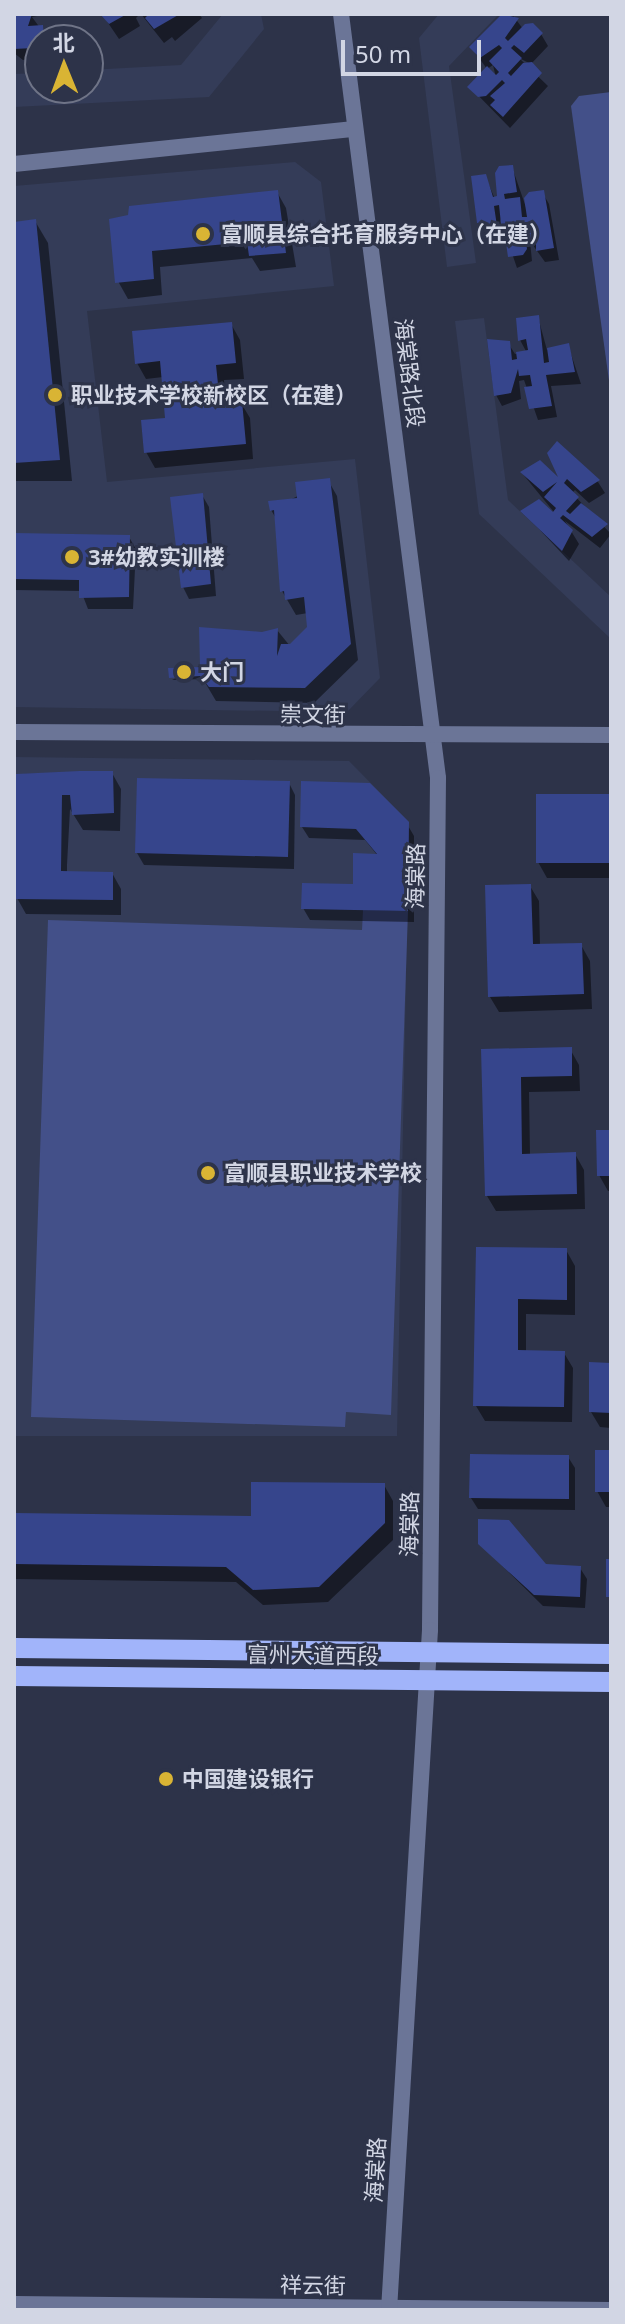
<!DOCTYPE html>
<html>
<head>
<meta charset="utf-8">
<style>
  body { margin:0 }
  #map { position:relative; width:625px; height:2324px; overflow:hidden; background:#2d3349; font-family:"Noto Sans","Noto Sans SC",sans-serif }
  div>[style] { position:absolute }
  .built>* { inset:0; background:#343c58 }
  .green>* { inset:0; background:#435089 }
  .shadow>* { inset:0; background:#0007 }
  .building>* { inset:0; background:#36458c }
  .minor>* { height:16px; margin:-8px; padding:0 8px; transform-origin:8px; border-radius:8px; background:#6b7597 }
  .tertiary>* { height:16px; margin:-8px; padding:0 8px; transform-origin:8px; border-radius:8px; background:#6b7597 }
  .primary>* { height:20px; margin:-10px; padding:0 10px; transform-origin:10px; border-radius:10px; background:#a1b4fa }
  .dots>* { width:22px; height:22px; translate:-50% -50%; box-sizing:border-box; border:4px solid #2d3349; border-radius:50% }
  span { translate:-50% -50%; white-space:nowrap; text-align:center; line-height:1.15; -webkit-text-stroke:6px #2d3349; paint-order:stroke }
  .poi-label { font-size:22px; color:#d2d6e4; font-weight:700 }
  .left { translate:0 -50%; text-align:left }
  .street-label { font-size:22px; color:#d2d6e4 }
  .frame { position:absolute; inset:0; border:16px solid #d2d6e4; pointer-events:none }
  .north { position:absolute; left:24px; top:24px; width:80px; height:80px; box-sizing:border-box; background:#2d3349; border:2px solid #6f7487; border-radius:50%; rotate:359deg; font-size:22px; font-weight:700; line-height:32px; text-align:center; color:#d2d6e4 }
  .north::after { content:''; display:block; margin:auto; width:28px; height:36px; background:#d9b434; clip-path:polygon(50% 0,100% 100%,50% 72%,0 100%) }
  .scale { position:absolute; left:341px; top:40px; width:140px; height:36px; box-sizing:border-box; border:4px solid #d2d6e4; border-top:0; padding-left:10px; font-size:24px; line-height:28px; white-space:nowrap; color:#d2d6e4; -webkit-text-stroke:6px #2d3349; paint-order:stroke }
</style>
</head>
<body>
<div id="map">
  <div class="built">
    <div style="clip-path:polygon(223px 14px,261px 14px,264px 29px,209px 97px,14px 107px,14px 74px,40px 73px,40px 88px,88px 88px,88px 70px,181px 65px)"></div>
    <div style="clip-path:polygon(439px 14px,499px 14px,449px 66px,476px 263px,447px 267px,419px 38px)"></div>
    <div style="clip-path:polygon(295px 162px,321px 182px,334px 286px,87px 311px,107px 482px,355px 459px,380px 678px,347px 712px,14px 707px,14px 186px)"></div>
    <div style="clip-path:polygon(484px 318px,508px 500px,611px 597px,611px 639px,479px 514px,455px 321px)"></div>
    <div style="clip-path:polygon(14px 757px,349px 761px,409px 822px,397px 1436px,14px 1436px)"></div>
  </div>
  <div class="green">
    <div style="clip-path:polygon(611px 92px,611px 395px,571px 106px,579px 96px)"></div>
    <div style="clip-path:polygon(363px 910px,408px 911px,391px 1415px,346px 1412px,345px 1427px,31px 1417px,48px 920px,362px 930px)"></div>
  </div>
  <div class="shadow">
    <div style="clip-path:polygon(14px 14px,47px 14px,32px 17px,49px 40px,40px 40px,40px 56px,23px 60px,14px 53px)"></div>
    <div style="clip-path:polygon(102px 14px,140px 14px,136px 18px,140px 26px,119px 39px)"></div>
    <div style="clip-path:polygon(141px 14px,199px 14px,202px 18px,175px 41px,172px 37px,164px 43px)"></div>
    <div style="clip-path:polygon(504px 14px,512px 14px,523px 29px,541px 34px,548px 46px,531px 64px,519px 58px,548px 86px,510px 128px,470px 87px,496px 78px,493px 65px,487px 69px,472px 48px)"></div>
    <div style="clip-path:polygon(512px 167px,529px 216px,542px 192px,549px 204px,559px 260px,545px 262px,530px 241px,532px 261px,517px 268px,500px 218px,502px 237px,486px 235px,479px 222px,485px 176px,495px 199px,499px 198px)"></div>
    <div style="clip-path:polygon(277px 192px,286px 208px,296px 267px,260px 271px,252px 258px,160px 267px,162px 295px,128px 299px,119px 283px,111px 221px)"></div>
    <div style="clip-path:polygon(35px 221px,48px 243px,72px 481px,14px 481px,14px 224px)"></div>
    <div style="clip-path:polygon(538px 317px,547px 350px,568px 345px,581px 384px,551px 386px,557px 417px,538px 420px,524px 380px,519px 381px,521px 399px,502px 406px,496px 395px,508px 343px,515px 354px,527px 353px,520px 340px)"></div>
    <div style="clip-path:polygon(231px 324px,240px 340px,244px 379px,224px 380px,226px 404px,241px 403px,250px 418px,253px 459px,155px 468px,146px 452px,167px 420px,163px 377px,146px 379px,137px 363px)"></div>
    <div style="clip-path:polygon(558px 444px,598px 482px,605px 493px,589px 503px,575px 490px,572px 493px,611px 534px,600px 548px,565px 521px,579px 544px,569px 561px,523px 512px,558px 517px,522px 473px,539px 462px,564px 485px)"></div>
    <div style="clip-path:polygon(328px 480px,337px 496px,358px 660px,314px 703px,216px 701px,203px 679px,172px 680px,262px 634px,277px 630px,290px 646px,309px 628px,308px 613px,296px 615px,282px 591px,277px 520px,271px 510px)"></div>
    <div style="clip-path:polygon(202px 495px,209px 507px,216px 596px,189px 599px,183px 587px)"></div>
    <div style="clip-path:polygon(14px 535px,129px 537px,136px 549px,133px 609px,88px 609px,81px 591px,14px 590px)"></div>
    <div style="clip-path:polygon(112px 773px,121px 789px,120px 831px,83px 830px,70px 809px,67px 865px,67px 873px,112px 873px,121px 889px,121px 915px,26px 914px,17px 898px,21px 774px)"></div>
    <div style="clip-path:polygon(289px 783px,295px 795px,294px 869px,144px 865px,137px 853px)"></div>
    <div style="clip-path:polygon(609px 796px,611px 878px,547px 878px,538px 862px)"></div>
    <div style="clip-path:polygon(407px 824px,414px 836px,414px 922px,310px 920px,303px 908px,355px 886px,378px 856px,365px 840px,309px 838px,302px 827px)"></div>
    <div style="clip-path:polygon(530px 886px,539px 901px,540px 946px,581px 945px,590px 961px,592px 1009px,499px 1012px,490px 997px)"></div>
    <div style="clip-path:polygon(570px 1049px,579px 1065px,580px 1091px,529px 1092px,530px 1155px,575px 1154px,584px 1170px,585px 1209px,496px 1211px,487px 1196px,483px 1051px)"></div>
    <div style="clip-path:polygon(611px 1132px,611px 1191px,608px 1191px,599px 1175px)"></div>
    <div style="clip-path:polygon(478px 1249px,566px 1250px,575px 1266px,575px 1315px,526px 1314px,526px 1353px,564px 1353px,573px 1368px,572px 1422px,485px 1421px,476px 1406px)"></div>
    <div style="clip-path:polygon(611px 1365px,611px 1428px,600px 1427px,591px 1412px)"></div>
    <div style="clip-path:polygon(611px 1452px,611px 1507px,606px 1507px,597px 1491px)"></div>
    <div style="clip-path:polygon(568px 1457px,575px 1468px,575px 1510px,478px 1509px,471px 1498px)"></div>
    <div style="clip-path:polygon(384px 1485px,393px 1501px,393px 1540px,328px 1602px,263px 1605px,236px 1582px,14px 1579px,14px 1515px,253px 1518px)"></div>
    <div style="clip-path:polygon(480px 1544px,545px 1566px,580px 1568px,587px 1579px,585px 1608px,543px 1606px)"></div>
  </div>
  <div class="building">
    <div style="clip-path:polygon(32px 14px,28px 26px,43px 25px,44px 40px,34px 42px,34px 48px,14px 49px,14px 15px)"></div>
    <div style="clip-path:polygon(100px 14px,127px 14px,109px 24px)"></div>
    <div style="clip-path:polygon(149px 14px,180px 14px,154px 29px,145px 18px)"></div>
    <div style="clip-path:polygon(502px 14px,519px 18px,505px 38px,508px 41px,525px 24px,533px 23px,543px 33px,524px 53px,514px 45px,511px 48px,522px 58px,508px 73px,511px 76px,523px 63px,532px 62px,542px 73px,503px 117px,490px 105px,495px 100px,490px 96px,505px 83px,502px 80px,486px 96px,478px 97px,467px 87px,487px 66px,496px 75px,499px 72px,489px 61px,502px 48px,499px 45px,480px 58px,469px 47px)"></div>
    <div style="clip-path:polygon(513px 165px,517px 192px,504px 194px,505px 199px,520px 197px,522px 217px,527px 217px,524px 198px,529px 192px,544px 190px,554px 248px,536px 251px,536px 244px,529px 245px,528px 225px,524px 226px,527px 249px,523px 255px,508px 257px,504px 229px,517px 227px,516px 223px,501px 224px,499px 205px,494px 206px,497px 226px,477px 223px,471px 176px,486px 174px,493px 197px,497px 196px,495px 173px,499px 166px)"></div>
    <div style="clip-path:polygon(278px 190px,286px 253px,249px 256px,247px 242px,152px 251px,154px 279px,115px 283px,109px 219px,128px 215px,129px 206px)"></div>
    <div style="clip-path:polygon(36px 219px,60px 460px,14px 463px,14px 222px)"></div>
    <div style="clip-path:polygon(539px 315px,544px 363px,549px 362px,547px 348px,569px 343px,575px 372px,546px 375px,552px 406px,529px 409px,524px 387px,532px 386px,530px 375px,519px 376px,518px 369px,511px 393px,494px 396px,487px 339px,510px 341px,512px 360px,517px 359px,516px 352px,528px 350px,526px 339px,518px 341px,516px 318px)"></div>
    <div style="clip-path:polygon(232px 322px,236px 363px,216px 365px,220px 403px,242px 401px,246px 444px,144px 453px,141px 420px,165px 418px,160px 361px,135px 364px,132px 331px)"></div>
    <div style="clip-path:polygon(557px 441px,600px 480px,581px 492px,567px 479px,564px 483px,579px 497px,566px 511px,570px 514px,581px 503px,608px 524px,592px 537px,563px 515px,560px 518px,573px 530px,562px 551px,520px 511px,539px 499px,553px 512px,556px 508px,544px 497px,557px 482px,543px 492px,520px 472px,540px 460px,558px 477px,547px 453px)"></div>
    <div style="clip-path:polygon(330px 478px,351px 644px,305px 688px,209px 687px,200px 676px,169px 678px,168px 668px,200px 667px,199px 627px,262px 632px,278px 628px,277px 656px,281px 644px,290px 644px,307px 627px,304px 597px,285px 600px,284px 591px,280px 592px,274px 510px,270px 511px,268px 501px,297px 498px,295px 482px)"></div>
    <div style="clip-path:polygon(203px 493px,211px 584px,181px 588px,170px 497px)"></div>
    <div style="clip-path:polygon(14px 533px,130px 535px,129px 597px,79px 598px,79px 580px,14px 579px)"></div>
    <div style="clip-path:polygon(80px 771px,113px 771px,114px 813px,72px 815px,70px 795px,62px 795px,61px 871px,113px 872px,113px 900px,15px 899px,16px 774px)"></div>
    <div style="clip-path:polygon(137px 778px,290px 781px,288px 857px,135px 853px)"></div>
    <div style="clip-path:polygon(301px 781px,370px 783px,409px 822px,408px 911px,301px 909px,302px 883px,353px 884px,353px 853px,377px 854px,356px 829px,300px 827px)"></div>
    <div style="clip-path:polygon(536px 794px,610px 794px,610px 863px,536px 863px)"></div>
    <div style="clip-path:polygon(531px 884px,533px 944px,582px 943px,584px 994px,488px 997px,485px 885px)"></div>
    <div style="clip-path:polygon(572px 1047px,572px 1076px,521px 1077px,522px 1154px,576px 1152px,577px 1194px,485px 1196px,481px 1049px)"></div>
    <div style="clip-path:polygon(596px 1130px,611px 1130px,611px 1176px,597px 1176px)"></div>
    <div style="clip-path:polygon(476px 1247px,567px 1248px,567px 1300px,518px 1299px,518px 1350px,565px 1351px,564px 1407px,473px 1406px)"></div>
    <div style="clip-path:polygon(589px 1362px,611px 1363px,611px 1413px,589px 1412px)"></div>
    <div style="clip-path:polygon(595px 1450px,611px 1450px,611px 1492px,595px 1492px)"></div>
    <div style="clip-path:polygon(470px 1454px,569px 1455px,569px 1499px,469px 1498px)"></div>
    <div style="clip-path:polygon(251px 1482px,385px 1483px,385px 1523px,319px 1587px,253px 1590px,226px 1567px,14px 1564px,14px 1513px,251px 1516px)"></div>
    <div style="clip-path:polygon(478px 1519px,509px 1520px,546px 1564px,581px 1566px,580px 1597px,534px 1595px,478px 1544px)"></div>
    <div style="clip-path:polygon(606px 1559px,611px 1559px,611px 1597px,606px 1597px)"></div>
  </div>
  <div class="minor">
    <div style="left:14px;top:164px;width:342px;rotate:-5.9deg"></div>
    <div style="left:14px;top:2304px;width:597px;rotate:0.58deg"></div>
  </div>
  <div class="tertiary">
    <div style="left:341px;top:14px;width:770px;rotate:82.76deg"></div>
    <div style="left:438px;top:778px;width:852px;rotate:90.54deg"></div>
    <div style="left:430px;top:1630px;width:681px;rotate:93.45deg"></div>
    <div style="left:14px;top:732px;width:597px;rotate:0.29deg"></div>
  </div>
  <div class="primary">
    <div style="left:14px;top:1648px;width:597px;rotate:0.58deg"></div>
    <div style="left:14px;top:1676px;width:597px;rotate:0.58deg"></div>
  </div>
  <div class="dots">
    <div style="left:203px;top:234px;background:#d9b434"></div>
    <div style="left:55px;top:395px;background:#d9b434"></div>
    <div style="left:72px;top:557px;background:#d9b434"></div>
    <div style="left:184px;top:672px;background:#d9b434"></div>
    <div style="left:208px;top:1173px;background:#d9b434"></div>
    <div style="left:166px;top:1779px;background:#d9b434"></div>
  </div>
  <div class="poi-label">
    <span class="left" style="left:221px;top:234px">富顺县综合托育服务中心（在建）</span>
    <span class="left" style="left:71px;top:395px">职业技术学校新校区（在建）</span>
    <span class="left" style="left:88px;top:557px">3#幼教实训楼</span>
    <span class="left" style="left:200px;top:672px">大门</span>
    <span class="left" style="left:224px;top:1173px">富顺县职业技术学校</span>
    <span class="left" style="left:182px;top:1779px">中国建设银行</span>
  </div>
  <div class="street-label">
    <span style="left:410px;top:373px;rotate:83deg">海棠路北段</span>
    <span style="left:313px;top:714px;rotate:1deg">崇文街</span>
    <span style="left:415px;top:876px;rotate:-89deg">海棠路</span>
    <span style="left:409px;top:1524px;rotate:-89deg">海棠路</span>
    <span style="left:313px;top:1655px;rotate:1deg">富州大道西段</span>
    <span style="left:375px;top:2170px;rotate:-87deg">海棠路</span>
    <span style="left:313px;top:2285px;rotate:1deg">祥云街</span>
  </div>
  <div class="frame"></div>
  <div class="north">北</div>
  <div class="scale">50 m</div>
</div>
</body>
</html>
